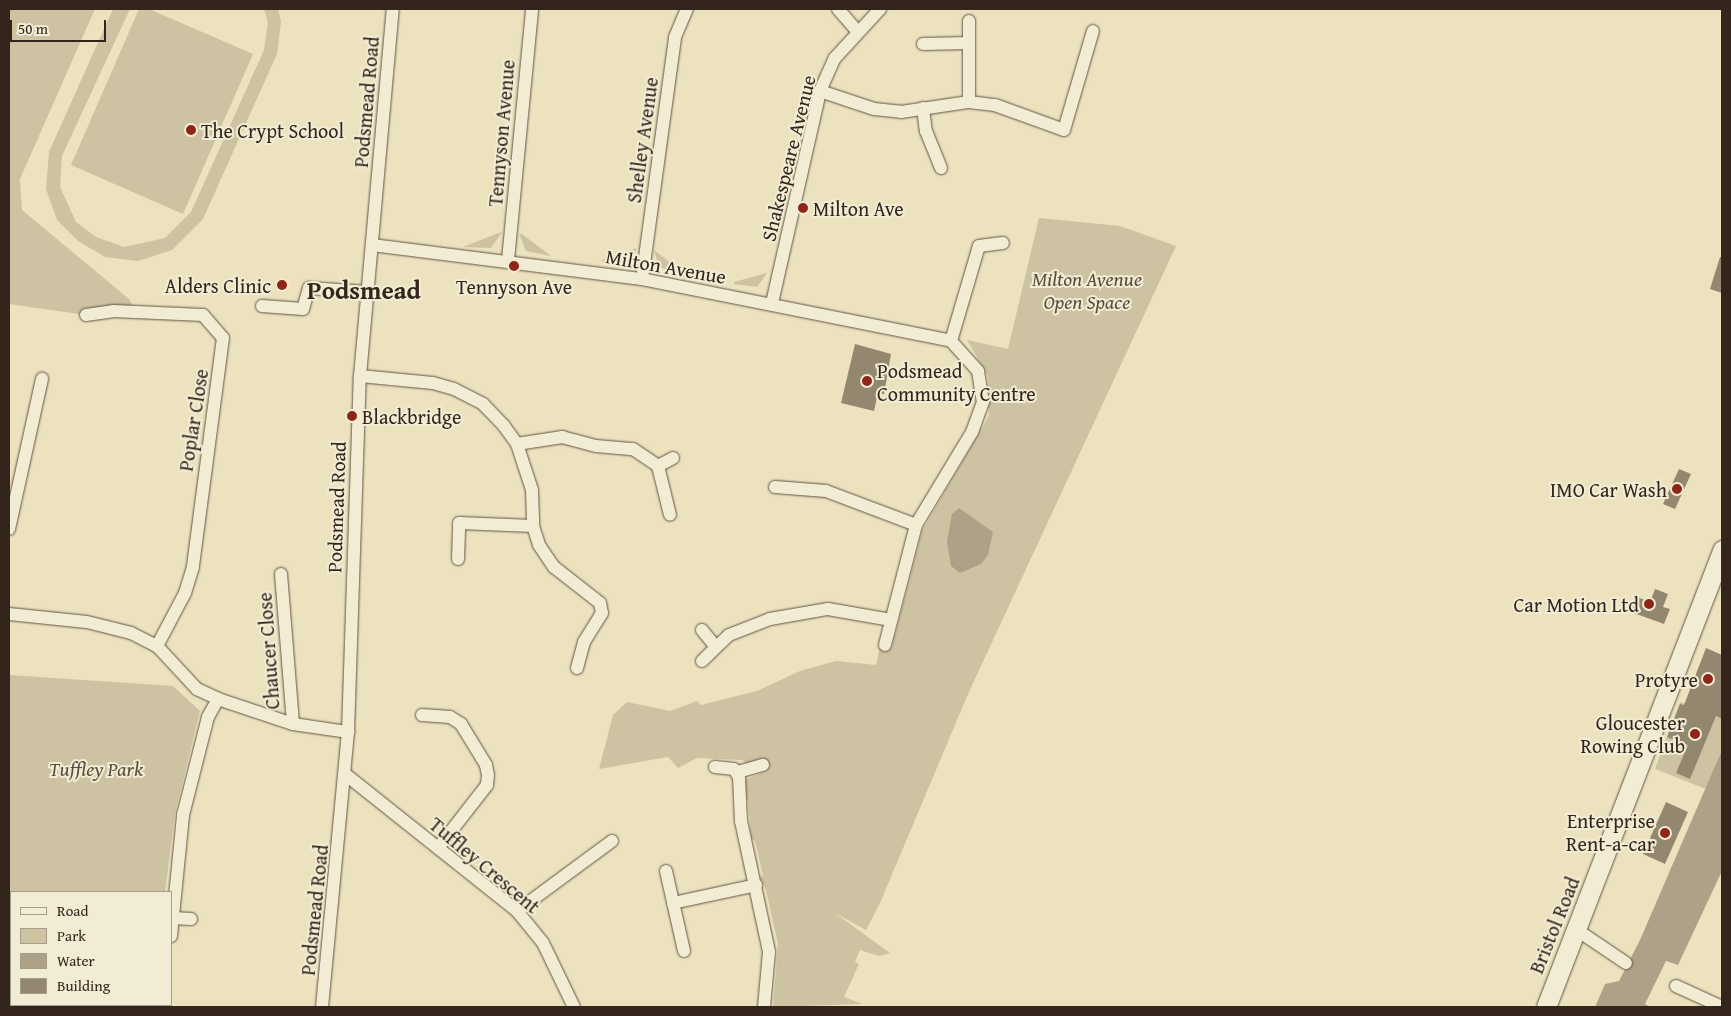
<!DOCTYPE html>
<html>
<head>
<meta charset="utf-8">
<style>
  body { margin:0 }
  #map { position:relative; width:1731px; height:1016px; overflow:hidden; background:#ece2be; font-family:"Gentium Book Plus",serif }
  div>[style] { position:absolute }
  .green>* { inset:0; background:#cdc2a2 }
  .water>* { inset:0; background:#ada287 }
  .building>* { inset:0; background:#938770 }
  .roads { filter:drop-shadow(0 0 1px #615444) drop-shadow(0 0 1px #615444) }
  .street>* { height:12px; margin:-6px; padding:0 6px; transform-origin:6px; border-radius:6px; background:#f3ecd5 }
  .secondary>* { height:19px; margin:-9.5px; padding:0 9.5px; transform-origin:9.5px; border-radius:9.5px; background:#f3ecd5 }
  .dots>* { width:14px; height:14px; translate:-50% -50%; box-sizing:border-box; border:2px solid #f3ecd5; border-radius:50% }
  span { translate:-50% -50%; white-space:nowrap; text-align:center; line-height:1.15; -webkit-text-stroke:4px #f3ecd5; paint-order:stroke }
  .street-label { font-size:20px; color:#33251c }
  .poi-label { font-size:20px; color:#33251c }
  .left { translate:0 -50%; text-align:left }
  .right { translate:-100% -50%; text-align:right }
  .park-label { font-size:20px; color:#5a4c3e; font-style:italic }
  .district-label { font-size:25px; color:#33251c; font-weight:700 }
  .frame { position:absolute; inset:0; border:10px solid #33251c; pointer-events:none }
  .legend { position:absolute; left:10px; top:891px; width:162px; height:115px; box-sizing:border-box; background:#f3ecd5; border:1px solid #a69c8b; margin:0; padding:6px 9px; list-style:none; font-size:15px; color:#33251c }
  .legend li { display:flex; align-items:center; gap:10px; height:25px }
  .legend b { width:25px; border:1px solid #a69c8b }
  .scale { position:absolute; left:10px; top:20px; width:96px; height:22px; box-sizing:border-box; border:2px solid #33251c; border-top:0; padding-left:6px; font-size:15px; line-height:18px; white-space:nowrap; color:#33251c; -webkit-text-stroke:4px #f3ecd5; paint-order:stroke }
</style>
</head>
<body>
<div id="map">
  <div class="green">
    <div style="clip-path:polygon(9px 9px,95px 9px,20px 179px,22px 210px,129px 299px,138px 314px,86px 315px,9px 304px)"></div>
    <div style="clip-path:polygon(113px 9px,130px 9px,62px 156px,60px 187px,76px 222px,96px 237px,124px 247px,165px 238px,191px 212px,264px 50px,268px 22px,264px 9px,278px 9px,281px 21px,277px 54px,203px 219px,172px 250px,138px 261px,105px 257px,78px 241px,57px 220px,46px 189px,49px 152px)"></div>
    <div style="clip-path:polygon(139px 9px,149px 9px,253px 54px,183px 214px,71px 165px)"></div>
    <div style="clip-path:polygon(1039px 218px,1120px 226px,1176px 246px,968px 694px,880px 903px,866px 930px,835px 913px,890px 953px,879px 956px,860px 950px,855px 962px,859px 964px,844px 997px,863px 1004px,773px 1007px,778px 944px,766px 890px,760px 878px,763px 875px,755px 841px,751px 839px,748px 800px,744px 799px,745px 780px,766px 771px,764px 760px,746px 763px,742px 760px,697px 758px,678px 768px,668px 757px,599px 769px,613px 715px,627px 702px,670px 711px,697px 701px,701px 705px,757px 691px,800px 671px,836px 661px,876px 665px,880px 647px,892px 647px,922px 531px,989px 416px,988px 376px,967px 340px,1008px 349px)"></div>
    <div style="clip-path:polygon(502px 232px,491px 248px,463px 247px,501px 232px)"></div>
    <div style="clip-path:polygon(519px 234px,522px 234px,551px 256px,526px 251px)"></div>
    <div style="clip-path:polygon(637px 248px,628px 263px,602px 262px,602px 260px)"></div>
    <div style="clip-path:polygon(654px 250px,682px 272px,682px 274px,659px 267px)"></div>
    <div style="clip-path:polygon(767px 273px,757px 287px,734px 284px,734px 282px)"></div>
    <div style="clip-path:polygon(9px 675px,173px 686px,200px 711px,175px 813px,165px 892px,11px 892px,11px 1005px,144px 1007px,9px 1007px)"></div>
    <div style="clip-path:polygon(1680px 702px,1722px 719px,1722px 750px,1706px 789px,1655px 769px)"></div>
  </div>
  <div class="water">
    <div style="clip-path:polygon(959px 508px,993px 532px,988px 555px,981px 564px,960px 573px,951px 566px,947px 541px,952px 514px)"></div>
    <div style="clip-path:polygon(1722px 750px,1722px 871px,1678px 965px,1666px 961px,1645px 1004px,1650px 1007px,1595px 1007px,1605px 984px,1619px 981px,1640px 940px)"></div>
  </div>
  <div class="building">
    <div style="clip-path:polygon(1720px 257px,1722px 257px,1722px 293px,1710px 289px)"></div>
    <div style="clip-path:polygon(855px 344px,891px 354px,884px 394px,878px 393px,874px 411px,841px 403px)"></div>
    <div style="clip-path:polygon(1679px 469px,1691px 474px,1675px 509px,1663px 504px)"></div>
    <div style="clip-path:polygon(1655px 589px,1668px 594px,1663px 607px,1670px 609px,1664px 624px,1631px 612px,1637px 597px,1650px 602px)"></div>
    <div style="clip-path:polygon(1706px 648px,1722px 655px,1722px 719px,1716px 716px,1690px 779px,1676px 773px,1688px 745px,1667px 737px,1680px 704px,1684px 705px)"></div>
    <div style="clip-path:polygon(1666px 802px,1688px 812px,1665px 864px,1643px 854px)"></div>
  </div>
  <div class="roads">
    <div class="street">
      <div style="left:838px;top:9px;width:28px;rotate:49deg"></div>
      <div style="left:923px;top:44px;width:46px;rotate:-1.2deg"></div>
      <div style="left:820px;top:91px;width:57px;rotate:18.4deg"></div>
      <div style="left:874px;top:109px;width:27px;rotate:6deg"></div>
      <div style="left:901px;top:112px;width:69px;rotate:-8.4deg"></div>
      <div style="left:969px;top:102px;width:26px;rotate:7deg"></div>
      <div style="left:995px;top:105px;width:73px;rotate:19.9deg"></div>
      <div style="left:1064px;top:130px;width:103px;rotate:-73.7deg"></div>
      <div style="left:969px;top:102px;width:81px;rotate:-90deg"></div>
      <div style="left:923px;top:108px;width:23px;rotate:83deg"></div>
      <div style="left:926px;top:131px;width:40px;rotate:68deg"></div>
      <div style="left:372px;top:245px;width:272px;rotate:7.2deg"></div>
      <div style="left:642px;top:279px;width:315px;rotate:11.3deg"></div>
      <div style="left:951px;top:341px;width:40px;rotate:48deg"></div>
      <div style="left:978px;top:371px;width:31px;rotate:81deg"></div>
      <div style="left:983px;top:402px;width:32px;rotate:110deg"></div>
      <div style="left:972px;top:432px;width:109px;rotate:121.1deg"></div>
      <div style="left:916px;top:525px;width:124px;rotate:104.5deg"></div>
      <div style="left:508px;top:260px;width:252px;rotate:-84.5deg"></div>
      <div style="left:642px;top:279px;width:244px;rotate:-82.2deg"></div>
      <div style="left:675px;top:37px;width:30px;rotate:-67deg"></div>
      <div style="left:772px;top:303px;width:217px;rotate:-77.2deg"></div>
      <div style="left:820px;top:91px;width:36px;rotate:-66deg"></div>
      <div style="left:835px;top:58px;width:67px;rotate:-47.4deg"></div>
      <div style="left:262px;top:306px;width:41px;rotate:4.2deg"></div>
      <div style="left:303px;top:309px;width:22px;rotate:-74deg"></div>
      <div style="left:309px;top:288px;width:58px;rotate:3.9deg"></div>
      <div style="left:86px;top:315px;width:27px;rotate:-8deg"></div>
      <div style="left:113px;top:311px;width:90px;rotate:2.5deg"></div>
      <div style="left:203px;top:315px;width:30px;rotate:49deg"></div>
      <div style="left:223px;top:338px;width:231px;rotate:97.5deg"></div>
      <div style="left:193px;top:567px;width:27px;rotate:107deg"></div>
      <div style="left:185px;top:593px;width:60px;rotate:117.8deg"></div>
      <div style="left:951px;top:341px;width:99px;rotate:-73.6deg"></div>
      <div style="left:979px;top:246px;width:24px;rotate:-7deg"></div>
      <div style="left:360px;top:376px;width:73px;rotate:5.5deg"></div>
      <div style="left:433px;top:383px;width:22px;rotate:16deg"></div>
      <div style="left:454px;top:389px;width:33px;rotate:27deg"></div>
      <div style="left:483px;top:404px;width:30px;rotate:46deg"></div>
      <div style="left:504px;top:426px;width:22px;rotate:54deg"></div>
      <div style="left:517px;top:444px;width:48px;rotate:71.9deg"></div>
      <div style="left:532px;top:490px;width:36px;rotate:88deg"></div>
      <div style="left:533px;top:526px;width:20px;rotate:72deg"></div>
      <div style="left:539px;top:545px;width:27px;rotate:56deg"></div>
      <div style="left:554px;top:567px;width:58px;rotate:38deg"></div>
      <div style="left:600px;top:603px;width:10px;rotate:79deg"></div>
      <div style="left:602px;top:613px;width:34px;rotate:122deg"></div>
      <div style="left:584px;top:642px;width:27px;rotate:105deg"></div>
      <div style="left:517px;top:444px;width:46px;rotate:-8.8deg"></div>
      <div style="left:562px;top:437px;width:35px;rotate:15deg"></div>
      <div style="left:596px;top:446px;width:37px;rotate:5deg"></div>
      <div style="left:633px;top:449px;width:30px;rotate:34deg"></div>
      <div style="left:658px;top:466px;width:50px;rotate:76.2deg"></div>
      <div style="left:658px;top:466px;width:17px;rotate:-28deg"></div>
      <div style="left:775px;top:487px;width:51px;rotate:4.5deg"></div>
      <div style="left:826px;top:491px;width:96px;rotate:20.7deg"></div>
      <div style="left:9px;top:529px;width:154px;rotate:-77.6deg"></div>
      <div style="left:458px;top:559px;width:36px;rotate:-88deg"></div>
      <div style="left:459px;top:523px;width:74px;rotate:2.3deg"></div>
      <div style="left:281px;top:574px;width:150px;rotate:85.4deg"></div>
      <div style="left:9px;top:614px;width:78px;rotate:5.9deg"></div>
      <div style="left:87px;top:622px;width:45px;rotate:14deg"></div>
      <div style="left:131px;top:633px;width:29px;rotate:27deg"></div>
      <div style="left:157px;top:646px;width:59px;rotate:47.1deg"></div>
      <div style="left:197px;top:689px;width:23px;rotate:25deg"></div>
      <div style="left:702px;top:630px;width:22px;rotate:51deg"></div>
      <div style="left:702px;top:661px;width:37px;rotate:-44deg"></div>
      <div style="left:729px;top:635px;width:44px;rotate:-21.3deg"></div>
      <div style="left:770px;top:619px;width:59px;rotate:-9.8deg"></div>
      <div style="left:828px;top:609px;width:64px;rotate:9.9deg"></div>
      <div style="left:422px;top:715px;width:28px;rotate:4deg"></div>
      <div style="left:450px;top:717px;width:13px;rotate:32deg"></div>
      <div style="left:461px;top:724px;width:48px;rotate:58.6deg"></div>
      <div style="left:486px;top:765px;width:10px;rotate:79deg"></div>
      <div style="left:488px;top:775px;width:10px;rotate:96deg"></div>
      <div style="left:487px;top:785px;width:80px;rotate:127.9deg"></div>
      <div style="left:715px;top:767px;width:19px;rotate:6deg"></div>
      <div style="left:734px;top:769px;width:9px;rotate:58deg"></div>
      <div style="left:739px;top:777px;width:44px;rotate:87.4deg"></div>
      <div style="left:741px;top:821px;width:134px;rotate:77.9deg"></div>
      <div style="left:769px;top:952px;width:55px;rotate:95.2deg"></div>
      <div style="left:738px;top:772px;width:26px;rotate:-16deg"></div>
      <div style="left:345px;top:774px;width:220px;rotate:38.5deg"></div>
      <div style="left:517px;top:911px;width:41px;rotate:50.9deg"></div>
      <div style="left:543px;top:943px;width:71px;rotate:64.2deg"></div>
      <div style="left:666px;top:871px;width:82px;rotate:77.3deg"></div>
      <div style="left:673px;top:903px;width:85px;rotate:-12.2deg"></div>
      <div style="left:517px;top:911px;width:118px;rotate:-36.4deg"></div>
      <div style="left:173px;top:918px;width:18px;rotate:3deg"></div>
      <div style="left:1577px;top:930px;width:59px;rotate:34deg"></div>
      <div style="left:171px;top:936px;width:122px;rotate:-84.3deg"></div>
      <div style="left:183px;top:815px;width:101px;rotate:-75.7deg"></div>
      <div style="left:208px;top:717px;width:21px;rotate:-61deg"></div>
      <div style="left:218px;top:699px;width:79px;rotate:18.4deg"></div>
      <div style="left:293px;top:724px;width:56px;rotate:8.3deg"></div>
      <div style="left:1676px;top:986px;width:51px;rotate:24.5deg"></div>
      <div style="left:158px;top:1007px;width:2px;rotate:-90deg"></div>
      <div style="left:322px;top:1007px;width:276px;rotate:-84.6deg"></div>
      <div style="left:348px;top:732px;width:356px;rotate:-88.1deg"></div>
      <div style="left:360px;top:376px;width:368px;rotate:-84.9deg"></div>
    </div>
    <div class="secondary">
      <div style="left:1546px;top:1007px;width:490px;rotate:-68.9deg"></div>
    </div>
  </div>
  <div class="dots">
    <div style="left:191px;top:130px;background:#8f2418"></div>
    <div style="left:803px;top:208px;background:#8f2418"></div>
    <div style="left:514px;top:266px;background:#8f2418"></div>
    <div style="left:282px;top:285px;background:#8f2418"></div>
    <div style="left:867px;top:381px;background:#8f2418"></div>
    <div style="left:352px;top:416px;background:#8f2418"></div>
    <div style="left:1677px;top:489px;background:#8f2418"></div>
    <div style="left:1649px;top:604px;background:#8f2418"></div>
    <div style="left:1708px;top:679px;background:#8f2418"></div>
    <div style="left:1695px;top:734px;background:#8f2418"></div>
    <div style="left:1665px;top:833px;background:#8f2418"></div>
  </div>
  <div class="street-label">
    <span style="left:366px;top:102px;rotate:-85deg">Podsmead Road</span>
    <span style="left:501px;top:133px;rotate:-85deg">Tennyson Avenue</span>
    <span style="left:642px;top:140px;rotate:-82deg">Shelley Avenue</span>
    <span style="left:788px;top:158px;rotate:-76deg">Shakespeare Avenue</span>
    <span style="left:666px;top:266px;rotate:10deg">Milton Avenue</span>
    <span style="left:193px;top:420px;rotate:-81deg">Poplar Close</span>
    <span style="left:336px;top:507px;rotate:-88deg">Podsmead Road</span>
    <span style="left:268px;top:651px;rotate:-94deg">Chaucer Close</span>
    <span style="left:485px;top:865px;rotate:40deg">Tuffley Crescent</span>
    <span style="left:314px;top:910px;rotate:-84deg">Podsmead Road</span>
    <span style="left:1554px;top:925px;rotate:-68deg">Bristol Road</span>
  </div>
  <div class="poi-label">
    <span class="left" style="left:201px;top:130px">The Crypt School</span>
    <span class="left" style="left:813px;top:208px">Milton Ave</span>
    <span class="right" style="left:271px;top:285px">Alders Clinic</span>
    <span style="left:514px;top:286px">Tennyson Ave</span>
    <span class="left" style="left:877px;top:382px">Podsmead<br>Community Centre</span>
    <span class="left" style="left:362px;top:416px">Blackbridge</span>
    <span class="right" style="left:1667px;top:489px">IMO Car Wash</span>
    <span class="right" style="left:1639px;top:604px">Car Motion Ltd</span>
    <span class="right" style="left:1698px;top:679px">Protyre</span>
    <span class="right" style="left:1685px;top:734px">Gloucester<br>Rowing Club</span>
    <span class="right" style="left:1655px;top:832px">Enterprise<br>Rent-a-car</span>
  </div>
  <div class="park-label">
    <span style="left:1087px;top:290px">Milton Avenue<br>Open Space</span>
    <span style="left:96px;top:768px">Tuffley Park</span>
  </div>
  <div class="district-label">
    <span style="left:364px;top:290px">Podsmead</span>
  </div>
  <div class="frame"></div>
  <ul class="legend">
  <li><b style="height:6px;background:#f3ecd5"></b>Road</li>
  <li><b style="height:14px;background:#cdc2a2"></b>Park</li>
  <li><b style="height:14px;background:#ada287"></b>Water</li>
  <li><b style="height:14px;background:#938770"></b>Building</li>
  </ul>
  <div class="scale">50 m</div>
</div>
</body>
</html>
